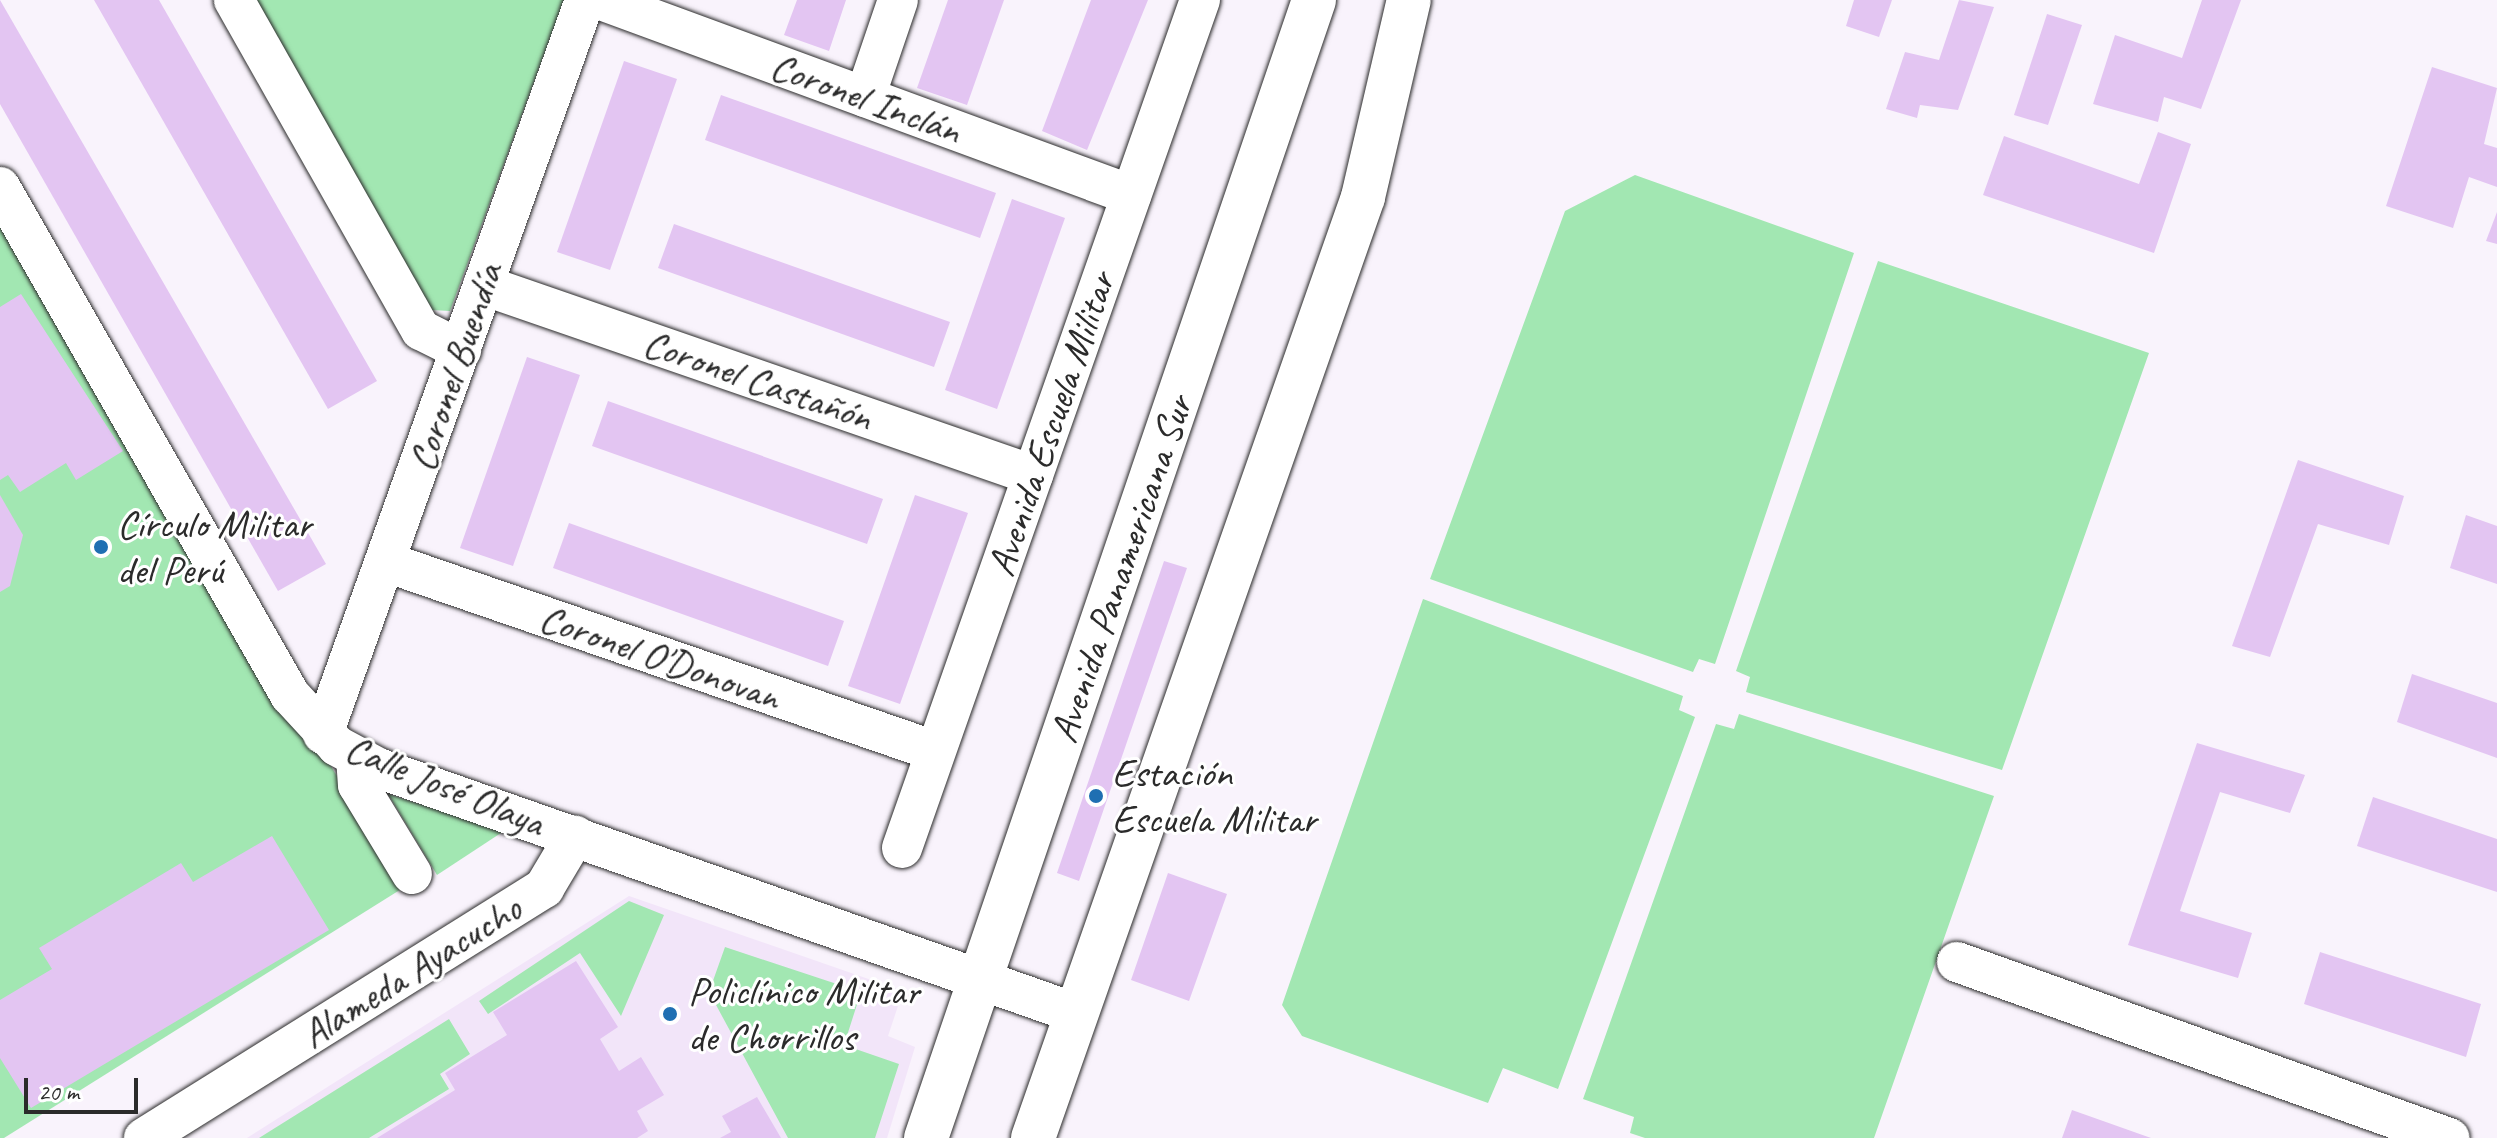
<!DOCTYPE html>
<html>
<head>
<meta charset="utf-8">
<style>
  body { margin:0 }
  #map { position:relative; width:2497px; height:1138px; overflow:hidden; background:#f9f3fc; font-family:Caveat,sans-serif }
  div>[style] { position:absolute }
  .built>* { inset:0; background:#f2e5f9 }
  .green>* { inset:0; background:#a2e7b2 }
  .building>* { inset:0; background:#e3c5f2 }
  .roads { filter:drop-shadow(0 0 2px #2b2b2b) drop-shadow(0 0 2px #2b2b2b) }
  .minor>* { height:40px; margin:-20px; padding:0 20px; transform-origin:20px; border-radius:20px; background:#fff }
  .primary>* { height:44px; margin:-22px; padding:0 22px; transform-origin:22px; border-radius:22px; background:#fff }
  .dots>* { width:22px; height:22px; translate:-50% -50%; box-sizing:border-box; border:4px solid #fff; border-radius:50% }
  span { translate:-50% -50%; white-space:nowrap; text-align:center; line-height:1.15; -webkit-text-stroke:6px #fff; paint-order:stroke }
  .street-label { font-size:40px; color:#2b2b2b }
  .poi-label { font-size:40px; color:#2b2b2b }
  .left { translate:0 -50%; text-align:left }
  .scale { position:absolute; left:24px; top:1078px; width:114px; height:36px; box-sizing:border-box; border:4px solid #2b2b2b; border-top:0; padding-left:10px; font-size:24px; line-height:28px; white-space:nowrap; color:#2b2b2b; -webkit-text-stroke:6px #fff; paint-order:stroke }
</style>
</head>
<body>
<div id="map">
  <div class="built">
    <div style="clip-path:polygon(629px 896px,903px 991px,888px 1036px,915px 1047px,887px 1138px,247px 1138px)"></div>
  </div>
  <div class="green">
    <div style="clip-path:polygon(249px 0,564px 0,450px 311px,431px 310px)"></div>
    <div style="clip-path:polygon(1635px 175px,1854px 253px,1715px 664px,1699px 659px,1693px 672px,1430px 579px,1565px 211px)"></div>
    <div style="clip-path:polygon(0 206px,403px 888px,4px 1138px,0 1138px)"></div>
    <div style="clip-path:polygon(1878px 261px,2149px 353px,2002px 770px,1746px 692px,1750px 677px,1736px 671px)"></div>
    <div style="clip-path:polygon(1423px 599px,1683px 696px,1679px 710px,1695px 717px,1558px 1089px,1503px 1068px,1488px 1103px,1302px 1036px,1282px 1005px)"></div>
    <div style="clip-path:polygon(1739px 714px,1994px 796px,1874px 1138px,1645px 1138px,1630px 1133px,1634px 1117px,1583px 1099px,1716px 724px,1734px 729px)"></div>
    <div style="clip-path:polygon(388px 794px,504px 831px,437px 875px)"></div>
    <div style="clip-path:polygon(629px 901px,664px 915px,621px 1016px,580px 953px,488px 1014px,479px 1001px)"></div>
    <div style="clip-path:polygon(725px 947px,861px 992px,844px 1045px,899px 1064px,875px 1138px,788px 1138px,709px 992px)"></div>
    <div style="clip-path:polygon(449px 1019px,470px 1054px,440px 1074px,449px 1089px,369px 1138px,259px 1138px)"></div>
  </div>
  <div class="building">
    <div style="clip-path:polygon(0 0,326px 564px,278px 591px,0 104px)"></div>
    <div style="clip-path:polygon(94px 0,159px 0,377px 381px,328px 409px)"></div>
    <div style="clip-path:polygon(797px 0,846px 0,829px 51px,784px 35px)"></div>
    <div style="clip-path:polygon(948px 0,1004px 0,967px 105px,917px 88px)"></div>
    <div style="clip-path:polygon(1091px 0,1148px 0,1087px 150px,1042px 131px)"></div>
    <div style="clip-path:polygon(1854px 0,1892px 0,1879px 37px,1846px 26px)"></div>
    <div style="clip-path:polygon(1959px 0,1994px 7px,1958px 110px,1920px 105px,1917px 118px,1886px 109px,1905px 52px,1939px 60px)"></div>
    <div style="clip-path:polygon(2202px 0,2241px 0,2201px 109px,2164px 97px,2158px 122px,2093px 104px,2115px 35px,2182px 58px)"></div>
    <div style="clip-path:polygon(2047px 14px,2082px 25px,2048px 125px,2014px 115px)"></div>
    <div style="clip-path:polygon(624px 61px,677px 79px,610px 270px,557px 252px)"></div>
    <div style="clip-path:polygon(2432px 67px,2497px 88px,2484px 144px,2497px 148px,2497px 187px,2469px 177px,2453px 228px,2386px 206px)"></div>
    <div style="clip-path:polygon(721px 95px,996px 193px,980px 238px,705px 140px)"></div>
    <div style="clip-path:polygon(2158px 132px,2191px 144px,2154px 253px,1983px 195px,2004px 136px,2139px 184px)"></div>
    <div style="clip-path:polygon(1012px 199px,1065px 218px,997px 409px,945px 390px)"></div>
    <div style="clip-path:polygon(2497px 212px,2497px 244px,2486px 241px)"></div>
    <div style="clip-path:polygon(674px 224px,950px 322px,934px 367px,658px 268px)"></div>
    <div style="clip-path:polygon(21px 294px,123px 451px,76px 480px,66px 463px,20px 492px,8px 475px,0 480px,0 307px)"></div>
    <div style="clip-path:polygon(527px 357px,580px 375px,513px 566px,460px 548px)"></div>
    <div style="clip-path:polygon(608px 401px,883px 499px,867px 544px,592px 446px)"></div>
    <div style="clip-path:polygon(2298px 460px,2404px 496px,2389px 545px,2318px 524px,2270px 657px,2232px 646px)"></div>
    <div style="clip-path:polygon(0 495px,23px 535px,10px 586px,0 592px)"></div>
    <div style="clip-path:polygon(915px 495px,968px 513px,900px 704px,848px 686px)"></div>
    <div style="clip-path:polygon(2466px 515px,2497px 526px,2497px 584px,2450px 568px)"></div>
    <div style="clip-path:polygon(569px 523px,844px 621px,828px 666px,553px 568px)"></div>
    <div style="clip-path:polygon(1164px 561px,1187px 568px,1079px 881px,1057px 873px)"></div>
    <div style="clip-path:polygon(2412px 674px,2497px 703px,2497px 758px,2397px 722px)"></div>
    <div style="clip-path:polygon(2197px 743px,2305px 775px,2290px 813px,2220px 792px,2180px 911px,2252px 933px,2238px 978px,2128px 945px)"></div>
    <div style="clip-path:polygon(2373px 797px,2497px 839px,2497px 892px,2357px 846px)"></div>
    <div style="clip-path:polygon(272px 836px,329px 930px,31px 1108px,0 1058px,0 1000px,52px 969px,39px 948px,181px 863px,193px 882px)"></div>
    <div style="clip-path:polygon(1168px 873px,1227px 894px,1189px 1001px,1131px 980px)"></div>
    <div style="clip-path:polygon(2320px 952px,2481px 1004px,2466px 1057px,2304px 1004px)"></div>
    <div style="clip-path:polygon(576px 961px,618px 1027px,600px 1039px,619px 1071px,641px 1057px,664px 1095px,637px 1111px,648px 1131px,637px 1138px,377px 1138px,455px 1090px,445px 1073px,507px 1035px,493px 1012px)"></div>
    <div style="clip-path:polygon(757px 1097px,781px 1138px,720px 1138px,731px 1132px,722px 1116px)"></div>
    <div style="clip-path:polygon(2072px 1110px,2151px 1138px,2062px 1138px)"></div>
  </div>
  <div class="roads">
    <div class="minor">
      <div style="left:234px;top:0;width:379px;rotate:60.5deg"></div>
      <div style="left:421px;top:330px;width:45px;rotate:26.6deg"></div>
      <div style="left:601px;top:0;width:565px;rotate:20.2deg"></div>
      <div style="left:865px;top:97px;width:102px;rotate:-71.2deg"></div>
      <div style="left:0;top:187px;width:585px;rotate:60.28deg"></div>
      <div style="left:290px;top:695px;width:69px;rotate:47.3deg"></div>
      <div style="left:337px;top:746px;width:47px;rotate:28.2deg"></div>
      <div style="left:378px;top:768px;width:742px;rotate:19.36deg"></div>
      <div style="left:483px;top:285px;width:582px;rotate:19.06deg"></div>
      <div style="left:386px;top:562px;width:581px;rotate:19deg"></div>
      <div style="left:323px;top:734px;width:779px;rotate:-70.36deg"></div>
      <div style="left:356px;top:757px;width:28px;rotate:86deg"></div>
      <div style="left:358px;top:785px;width:104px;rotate:58.8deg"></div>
      <div style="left:902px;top:848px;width:899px;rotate:-70.64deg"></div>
      <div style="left:1957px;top:962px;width:523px;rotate:19.68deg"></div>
      <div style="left:144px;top:1138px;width:472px;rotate:-32deg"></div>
      <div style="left:544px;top:888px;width:61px;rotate:-59.2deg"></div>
    </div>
    <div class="primary">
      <div style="left:926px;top:1138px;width:1202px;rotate:-71.17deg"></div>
      <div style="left:1033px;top:1138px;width:997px;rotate:-70.67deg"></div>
      <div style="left:1363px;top:197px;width:202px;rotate:-76.9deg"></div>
    </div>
  </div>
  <div class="dots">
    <div style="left:101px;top:547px;background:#1f6fb2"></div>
    <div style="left:1096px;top:796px;background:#1f6fb2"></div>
    <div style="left:670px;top:1014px;background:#1f6fb2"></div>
  </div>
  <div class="street-label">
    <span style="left:866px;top:98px;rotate:20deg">Coronel Inclán</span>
    <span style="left:455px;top:367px;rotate:-71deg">Coronel Buendía</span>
    <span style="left:758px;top:380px;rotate:19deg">Coronel Castañón</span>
    <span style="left:1051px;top:424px;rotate:-71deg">Avenida Escuela Militar</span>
    <span style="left:1121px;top:569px;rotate:-71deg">Avenida Panamericana Sur</span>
    <span style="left:660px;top:657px;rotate:19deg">Coronel O'Donovan</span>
    <span style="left:445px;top:785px;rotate:22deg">Calle José Olaya</span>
    <span style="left:411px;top:971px;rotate:-32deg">Alameda Ayacucho</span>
  </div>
  <div class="poi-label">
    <span class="left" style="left:117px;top:547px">Círculo Militar<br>del Perú</span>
    <span class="left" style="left:1112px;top:796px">Estación<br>Escuela Militar</span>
    <span class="left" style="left:688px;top:1014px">Policlínico Militar<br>de Chorrillos</span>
  </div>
  <div class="scale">20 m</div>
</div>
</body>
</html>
